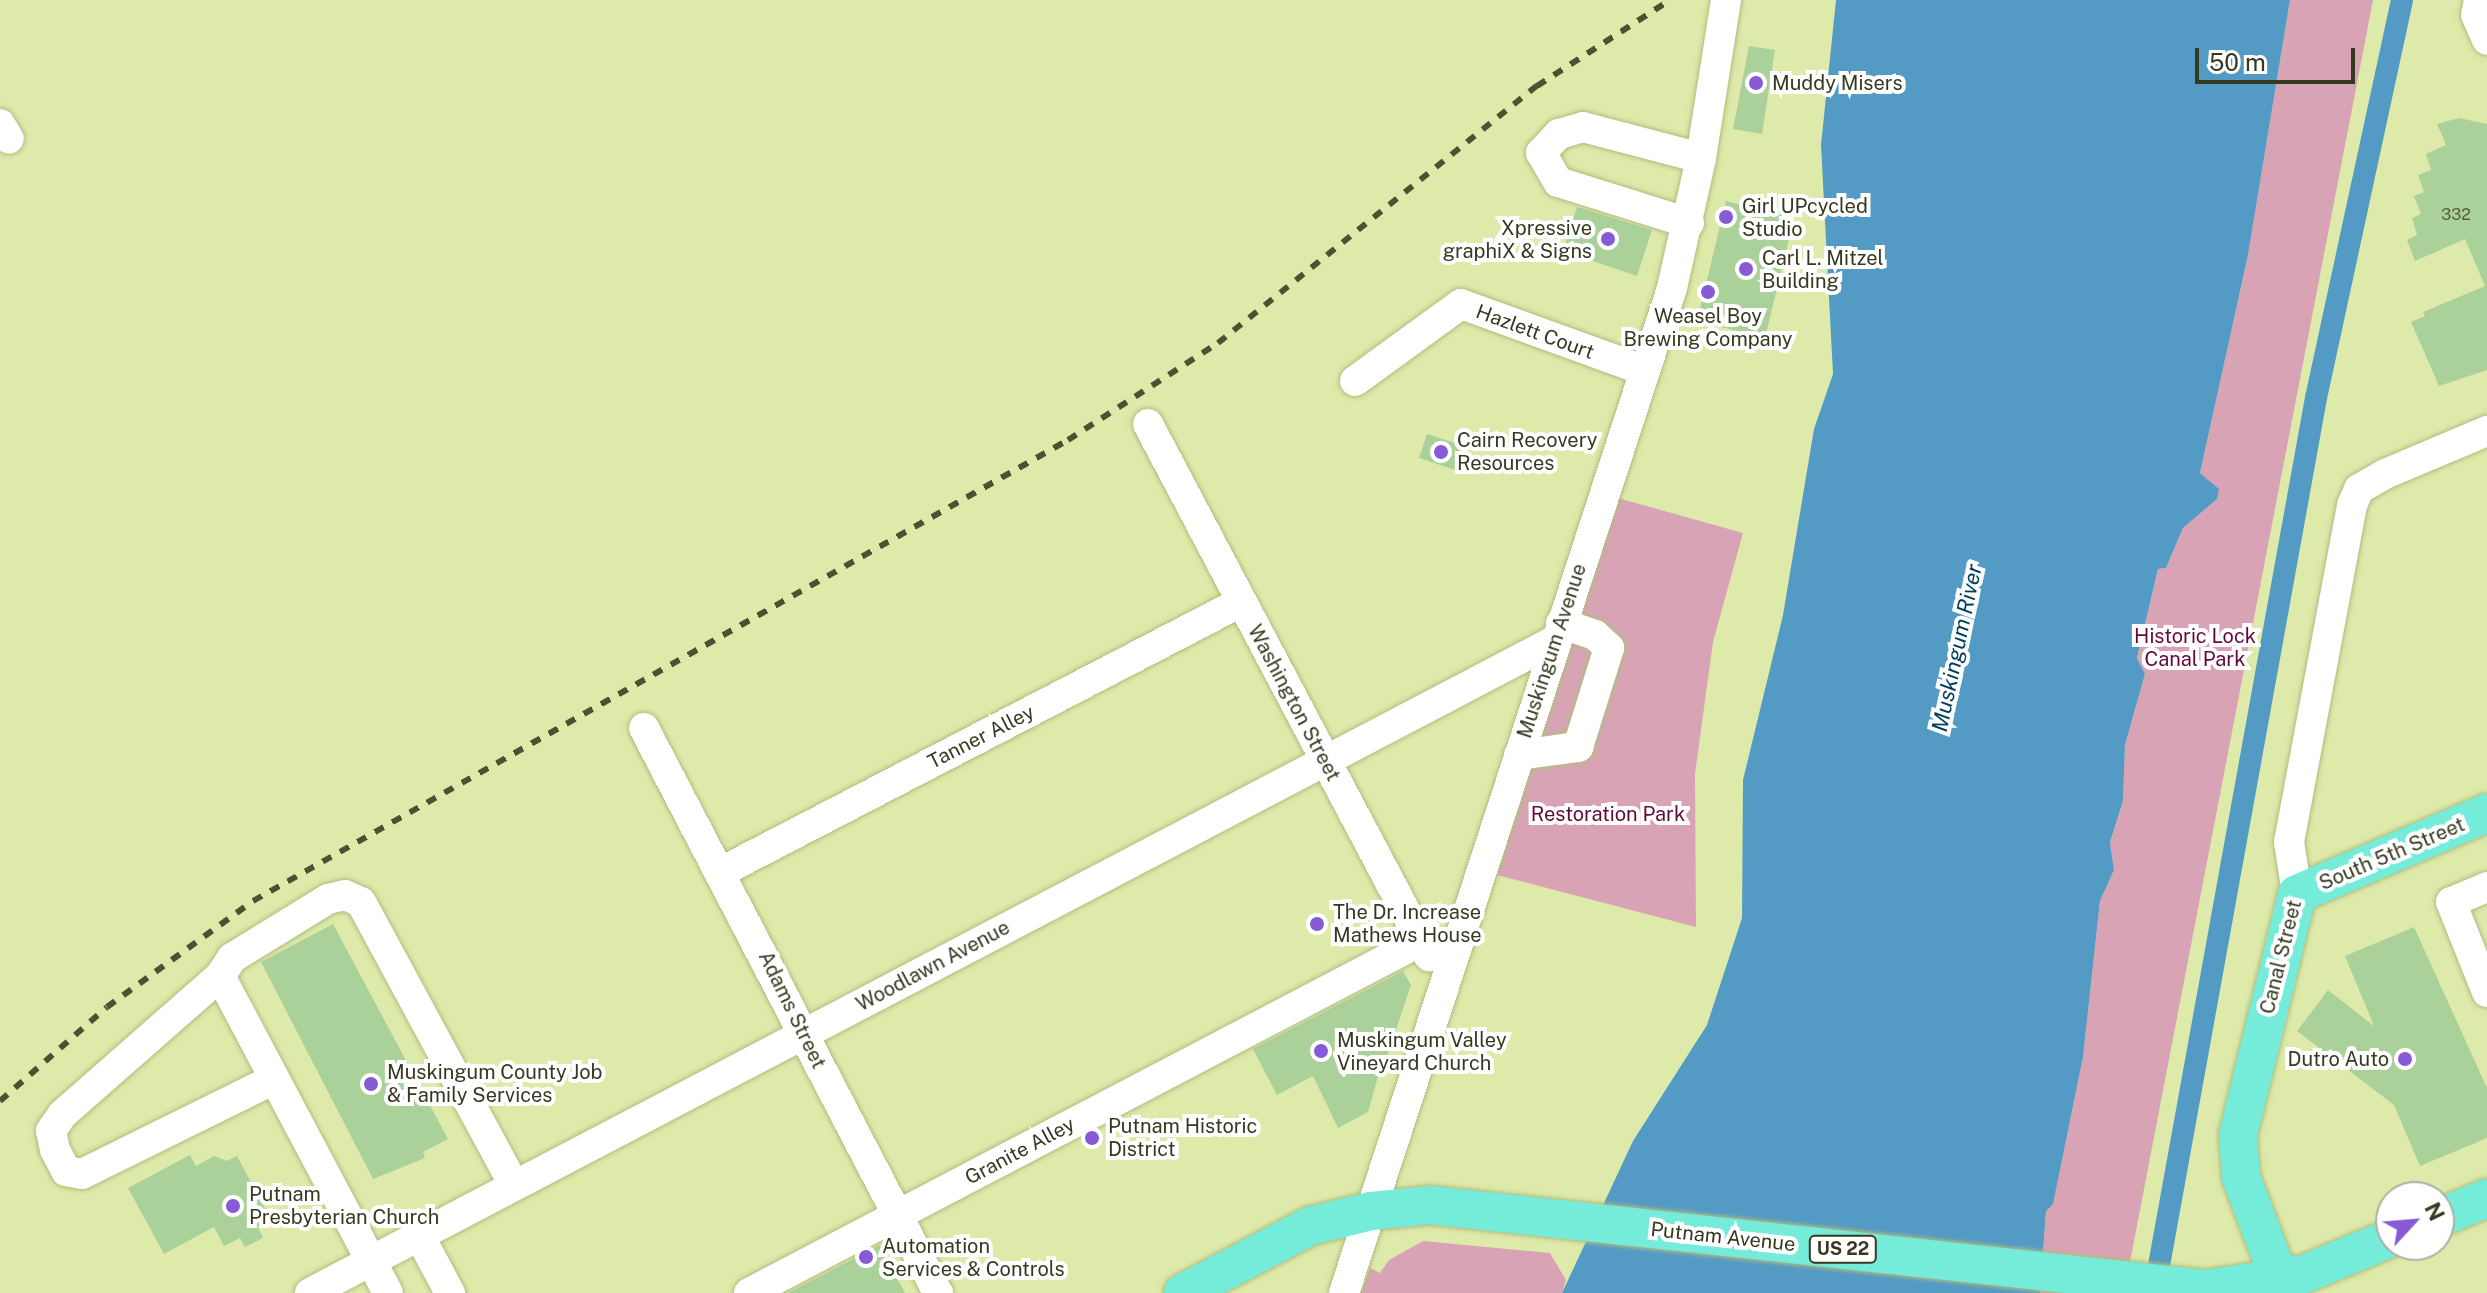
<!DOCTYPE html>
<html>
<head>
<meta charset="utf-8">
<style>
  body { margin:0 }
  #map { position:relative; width:2487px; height:1293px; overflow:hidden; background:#deeaaa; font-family:"Public Sans",sans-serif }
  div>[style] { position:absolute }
  .green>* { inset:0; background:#d8a4b5 }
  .water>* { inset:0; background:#539bc5 }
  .canal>* { height:22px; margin:-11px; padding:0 11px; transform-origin:11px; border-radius:11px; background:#539bc5 }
  .building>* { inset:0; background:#abd19b }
  .roads { filter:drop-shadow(0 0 2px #b1bc7e) drop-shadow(0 0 2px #b1bc7e) }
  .minor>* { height:30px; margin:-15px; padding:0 15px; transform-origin:15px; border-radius:15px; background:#fff }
  .major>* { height:38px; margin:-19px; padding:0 19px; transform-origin:19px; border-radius:19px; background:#75ecd9 }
  .rail>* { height:6px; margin-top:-3px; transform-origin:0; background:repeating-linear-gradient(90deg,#4c5132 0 10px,transparent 0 20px) }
  .dots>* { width:22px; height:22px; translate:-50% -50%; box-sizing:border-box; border:4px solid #fff; border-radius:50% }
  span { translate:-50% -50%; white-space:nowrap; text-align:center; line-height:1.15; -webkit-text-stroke:8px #fff; paint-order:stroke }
  .number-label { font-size:16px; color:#525f3e }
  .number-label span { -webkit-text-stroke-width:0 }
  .shield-label span { padding:2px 6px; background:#fff; border:2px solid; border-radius:6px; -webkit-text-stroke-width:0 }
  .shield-label { font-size:18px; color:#35391f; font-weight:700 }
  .poi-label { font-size:20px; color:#35391f }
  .left { translate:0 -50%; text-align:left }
  .right { translate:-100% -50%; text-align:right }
  .street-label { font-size:20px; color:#35391f }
  .park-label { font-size:20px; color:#620937 }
  .water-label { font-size:22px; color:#003f5b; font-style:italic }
  .north { position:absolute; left:2375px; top:1181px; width:80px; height:80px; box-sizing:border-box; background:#fff; border:2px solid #aeb0a5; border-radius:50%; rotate:64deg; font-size:22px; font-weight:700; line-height:32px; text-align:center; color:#35391f }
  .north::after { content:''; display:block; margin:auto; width:28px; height:36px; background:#865bd5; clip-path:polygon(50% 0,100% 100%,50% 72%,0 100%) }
  .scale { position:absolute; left:2195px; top:48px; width:160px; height:36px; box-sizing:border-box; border:4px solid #35391f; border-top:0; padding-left:10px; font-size:24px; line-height:28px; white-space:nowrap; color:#35391f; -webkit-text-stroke:6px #fff; paint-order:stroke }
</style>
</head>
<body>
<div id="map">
  <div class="green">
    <div style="clip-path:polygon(2290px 0,2373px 0,2124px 1293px,2040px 1293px,2046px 1211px,2053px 1203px,2083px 1057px,2100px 901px,2114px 870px,2110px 842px,2123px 801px,2125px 745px,2145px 674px,2137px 658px,2158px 569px,2166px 568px,2183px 528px,2217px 499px,2218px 489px,2200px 473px,2248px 255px)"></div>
    <div style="clip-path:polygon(1618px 498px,1743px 533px,1713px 642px,1695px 774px,1696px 927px,1497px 875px)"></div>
    <div style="clip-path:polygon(1423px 1241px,1550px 1253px,1566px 1280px,1562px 1293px,1361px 1293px,1370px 1268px,1380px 1273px,1389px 1260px)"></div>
  </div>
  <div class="water">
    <div style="clip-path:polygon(1836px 0,2290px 0,2248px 255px,2200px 473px,2219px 489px,2217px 499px,2183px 528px,2166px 568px,2158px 569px,2137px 658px,2145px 674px,2125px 745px,2123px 801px,2110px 842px,2114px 870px,2100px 901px,2083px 1057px,2053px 1204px,2046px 1211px,2040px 1293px,1562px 1293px,1633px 1141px,1707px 1025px,1742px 918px,1743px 780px,1783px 615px,1814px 429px,1833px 374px,1821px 145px)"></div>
  </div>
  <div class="canal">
    <div style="left:2154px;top:1293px;width:910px;rotate:-79.74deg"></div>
    <div style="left:2316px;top:398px;width:407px;rotate:-77.8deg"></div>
  </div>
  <div class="building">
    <div style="clip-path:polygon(1749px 46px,1775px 50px,1762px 134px,1733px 129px)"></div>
    <div style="clip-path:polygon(2459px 118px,2487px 124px,2487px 370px,2439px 386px,2411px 322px,2425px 316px,2423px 312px,2485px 286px,2465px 239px,2415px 261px,2407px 240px,2417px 235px,2412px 218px,2421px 214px,2414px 196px,2424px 192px,2418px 175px,2431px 170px,2426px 154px,2446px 145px,2437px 124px)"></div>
    <div style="clip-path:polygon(1726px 201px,1794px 218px,1765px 338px,1697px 321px)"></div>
    <div style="clip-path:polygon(1577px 207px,1652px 230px,1637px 276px,1563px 251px)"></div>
    <div style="clip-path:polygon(1427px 434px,1464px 446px,1455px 470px,1419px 458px)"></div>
    <div style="clip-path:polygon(333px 924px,448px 1139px,423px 1152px,425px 1158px,373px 1179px,261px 962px)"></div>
    <div style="clip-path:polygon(2414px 927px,2487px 1088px,2487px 1138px,2420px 1166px,2394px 1105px,2297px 1031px,2328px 990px,2374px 1026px,2345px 956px)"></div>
    <div style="clip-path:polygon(1403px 971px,1411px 985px,1387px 1057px,1374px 1064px,1379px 1073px,1368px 1112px,1338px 1128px,1313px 1076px,1277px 1095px,1253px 1049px)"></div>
    <div style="clip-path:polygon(190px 1155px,196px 1166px,214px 1156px,227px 1161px,237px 1156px,271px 1220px,258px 1227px,263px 1238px,245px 1247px,240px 1238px,224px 1246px,214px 1227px,164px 1254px,128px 1188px)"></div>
    <div style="clip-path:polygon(880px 1245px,905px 1293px,788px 1293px)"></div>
  </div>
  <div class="roads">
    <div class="minor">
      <div style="left:2479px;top:0;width:15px;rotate:101deg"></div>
      <div style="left:2476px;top:15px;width:27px;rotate:66deg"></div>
      <div style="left:0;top:124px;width:17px;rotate:59deg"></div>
      <div style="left:1689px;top:223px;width:137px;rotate:-162.6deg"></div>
      <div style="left:1558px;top:182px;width:34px;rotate:-120deg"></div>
      <div style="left:1541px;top:153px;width:26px;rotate:-47deg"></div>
      <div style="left:1559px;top:134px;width:25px;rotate:-16deg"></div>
      <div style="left:1583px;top:127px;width:122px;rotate:14.7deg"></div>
      <div style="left:1355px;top:381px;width:131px;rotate:-36deg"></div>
      <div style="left:1461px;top:304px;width:194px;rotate:19.9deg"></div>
      <div style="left:1148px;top:424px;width:602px;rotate:62.16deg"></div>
      <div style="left:644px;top:728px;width:637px;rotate:62.51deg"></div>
      <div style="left:1519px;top:755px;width:60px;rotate:-7.7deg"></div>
      <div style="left:1578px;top:747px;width:104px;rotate:-72.6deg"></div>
      <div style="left:1609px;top:648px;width:19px;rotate:-137deg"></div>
      <div style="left:1595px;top:635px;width:36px;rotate:-161deg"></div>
      <div style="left:721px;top:872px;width:586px;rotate:-27.44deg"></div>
      <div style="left:2487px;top:887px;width:39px;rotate:157deg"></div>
      <div style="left:2451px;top:902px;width:97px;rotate:68.2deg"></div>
      <div style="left:2297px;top:894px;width:53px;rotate:-98.7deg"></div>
      <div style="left:2289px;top:842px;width:343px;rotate:-79.4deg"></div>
      <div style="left:2352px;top:505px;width:17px;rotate:-66deg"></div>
      <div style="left:2359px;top:489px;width:30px;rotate:-30deg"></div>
      <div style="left:2385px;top:474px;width:111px;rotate:-22.9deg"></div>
      <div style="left:220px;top:976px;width:210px;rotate:138.7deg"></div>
      <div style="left:62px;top:1115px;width:19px;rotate:125deg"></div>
      <div style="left:51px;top:1131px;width:19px;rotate:78deg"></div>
      <div style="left:55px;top:1150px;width:24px;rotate:62deg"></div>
      <div style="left:66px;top:1171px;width:16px;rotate:11deg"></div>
      <div style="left:82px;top:1174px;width:214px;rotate:-26.3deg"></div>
      <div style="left:419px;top:1235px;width:66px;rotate:61.9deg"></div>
      <div style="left:310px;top:1293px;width:1407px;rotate:-27.66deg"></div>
      <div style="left:388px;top:1293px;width:359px;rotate:-117.9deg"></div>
      <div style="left:220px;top:976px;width:22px;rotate:-56deg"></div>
      <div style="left:232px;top:958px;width:113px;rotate:-31.6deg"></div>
      <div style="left:328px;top:899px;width:17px;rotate:-13deg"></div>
      <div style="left:345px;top:895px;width:17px;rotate:24deg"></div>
      <div style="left:361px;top:902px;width:322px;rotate:61.6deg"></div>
      <div style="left:749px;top:1293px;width:756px;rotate:-27.65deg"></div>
      <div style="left:1344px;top:1293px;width:1057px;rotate:-71.92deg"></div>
      <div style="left:1672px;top:288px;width:133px;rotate:-77.4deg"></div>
      <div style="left:1701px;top:158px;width:160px;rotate:-81deg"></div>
    </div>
    <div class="major">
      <div style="left:2439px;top:1218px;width:52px;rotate:-22.6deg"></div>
      <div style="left:1183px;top:1293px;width:144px;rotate:-27.8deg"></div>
      <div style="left:1310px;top:1226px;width:63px;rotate:-13.8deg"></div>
      <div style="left:1371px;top:1211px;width:58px;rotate:-5.9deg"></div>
      <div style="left:1429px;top:1205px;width:782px;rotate:6.17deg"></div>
      <div style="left:2206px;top:1289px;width:99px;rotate:-8.7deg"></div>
      <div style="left:2304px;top:1274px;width:94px;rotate:-22.5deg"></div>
      <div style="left:2285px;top:1293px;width:124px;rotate:-110.8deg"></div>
      <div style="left:2241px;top:1177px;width:42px;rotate:-94.1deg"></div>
      <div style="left:2238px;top:1135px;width:248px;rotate:-76.2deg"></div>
      <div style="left:2297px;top:894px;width:207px;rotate:-23.1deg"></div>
    </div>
  </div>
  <div class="rail">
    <div style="left:0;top:1101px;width:142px;rotate:-41.3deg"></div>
    <div style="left:107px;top:1007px;width:180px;rotate:-36deg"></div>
    <div style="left:253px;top:901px;width:936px;rotate:-29.49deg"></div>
    <div style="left:1068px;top:440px;width:179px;rotate:-32.9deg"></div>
    <div style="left:1218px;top:343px;width:410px;rotate:-38.9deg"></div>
    <div style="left:1537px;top:86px;width:158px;rotate:-32.9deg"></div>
  </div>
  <div class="dots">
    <div style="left:1756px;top:83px;background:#865bd5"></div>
    <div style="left:1726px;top:217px;background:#865bd5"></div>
    <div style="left:1608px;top:239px;background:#865bd5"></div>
    <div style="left:1746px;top:269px;background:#865bd5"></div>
    <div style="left:1708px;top:292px;background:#865bd5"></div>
    <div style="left:1441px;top:452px;background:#865bd5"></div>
    <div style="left:1317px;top:924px;background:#865bd5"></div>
    <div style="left:1321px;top:1051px;background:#865bd5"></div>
    <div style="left:2405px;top:1059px;background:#865bd5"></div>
    <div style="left:371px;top:1084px;background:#865bd5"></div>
    <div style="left:1092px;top:1138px;background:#865bd5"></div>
    <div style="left:233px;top:1206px;background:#865bd5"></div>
    <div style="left:866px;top:1257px;background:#865bd5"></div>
  </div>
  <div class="number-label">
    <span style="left:2456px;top:215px">332</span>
  </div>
  <div class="shield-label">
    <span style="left:1843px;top:1249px">US 22</span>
  </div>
  <div class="poi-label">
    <span class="left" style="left:1772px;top:83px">Muddy Misers</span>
    <span class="left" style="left:1742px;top:218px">Girl UPcycled<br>Studio</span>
    <span class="right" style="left:1592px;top:240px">Xpressive<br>graphiX &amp; Signs</span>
    <span class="left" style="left:1762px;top:270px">Carl L. Mitzel<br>Building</span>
    <span style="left:1708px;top:328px">Weasel Boy<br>Brewing Company</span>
    <span class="left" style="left:1457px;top:452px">Cairn Recovery<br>Resources</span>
    <span class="left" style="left:1333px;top:924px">The Dr. Increase<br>Mathews House</span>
    <span class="left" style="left:1337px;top:1052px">Muskingum Valley<br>Vineyard Church</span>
    <span class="right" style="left:2389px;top:1059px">Dutro Auto</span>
    <span class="left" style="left:387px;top:1084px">Muskingum County Job<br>&amp; Family Services</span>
    <span class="left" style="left:1108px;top:1138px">Putnam Historic<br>District</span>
    <span class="left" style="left:249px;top:1206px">Putnam<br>Presbyterian Church</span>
    <span class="left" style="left:882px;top:1258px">Automation<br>Services &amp; Controls</span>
  </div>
  <div class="street-label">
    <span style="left:1535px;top:332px;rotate:20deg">Hazlett Court</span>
    <span style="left:1552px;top:651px;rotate:-72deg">Muskingum Avenue</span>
    <span style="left:1294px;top:703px;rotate:62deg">Washington Street</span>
    <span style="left:981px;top:737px;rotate:-27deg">Tanner Alley</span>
    <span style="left:2392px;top:854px;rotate:-23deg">South 5th Street</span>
    <span style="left:2281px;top:957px;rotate:-76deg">Canal Street</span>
    <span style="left:933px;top:966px;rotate:-28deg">Woodlawn Avenue</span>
    <span style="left:792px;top:1010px;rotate:64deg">Adams Street</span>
    <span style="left:1020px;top:1151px;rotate:-28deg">Granite Alley</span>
    <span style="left:1723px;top:1237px;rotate:6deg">Putnam Avenue</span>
  </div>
  <div class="park-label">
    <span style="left:2195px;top:648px">Historic Lock<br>Canal Park</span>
    <span style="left:1608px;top:814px">Restoration Park</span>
  </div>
  <div class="water-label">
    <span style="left:1957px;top:648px;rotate:-78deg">Muskingum River</span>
  </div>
  <div class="north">N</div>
  <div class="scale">50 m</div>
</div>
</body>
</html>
